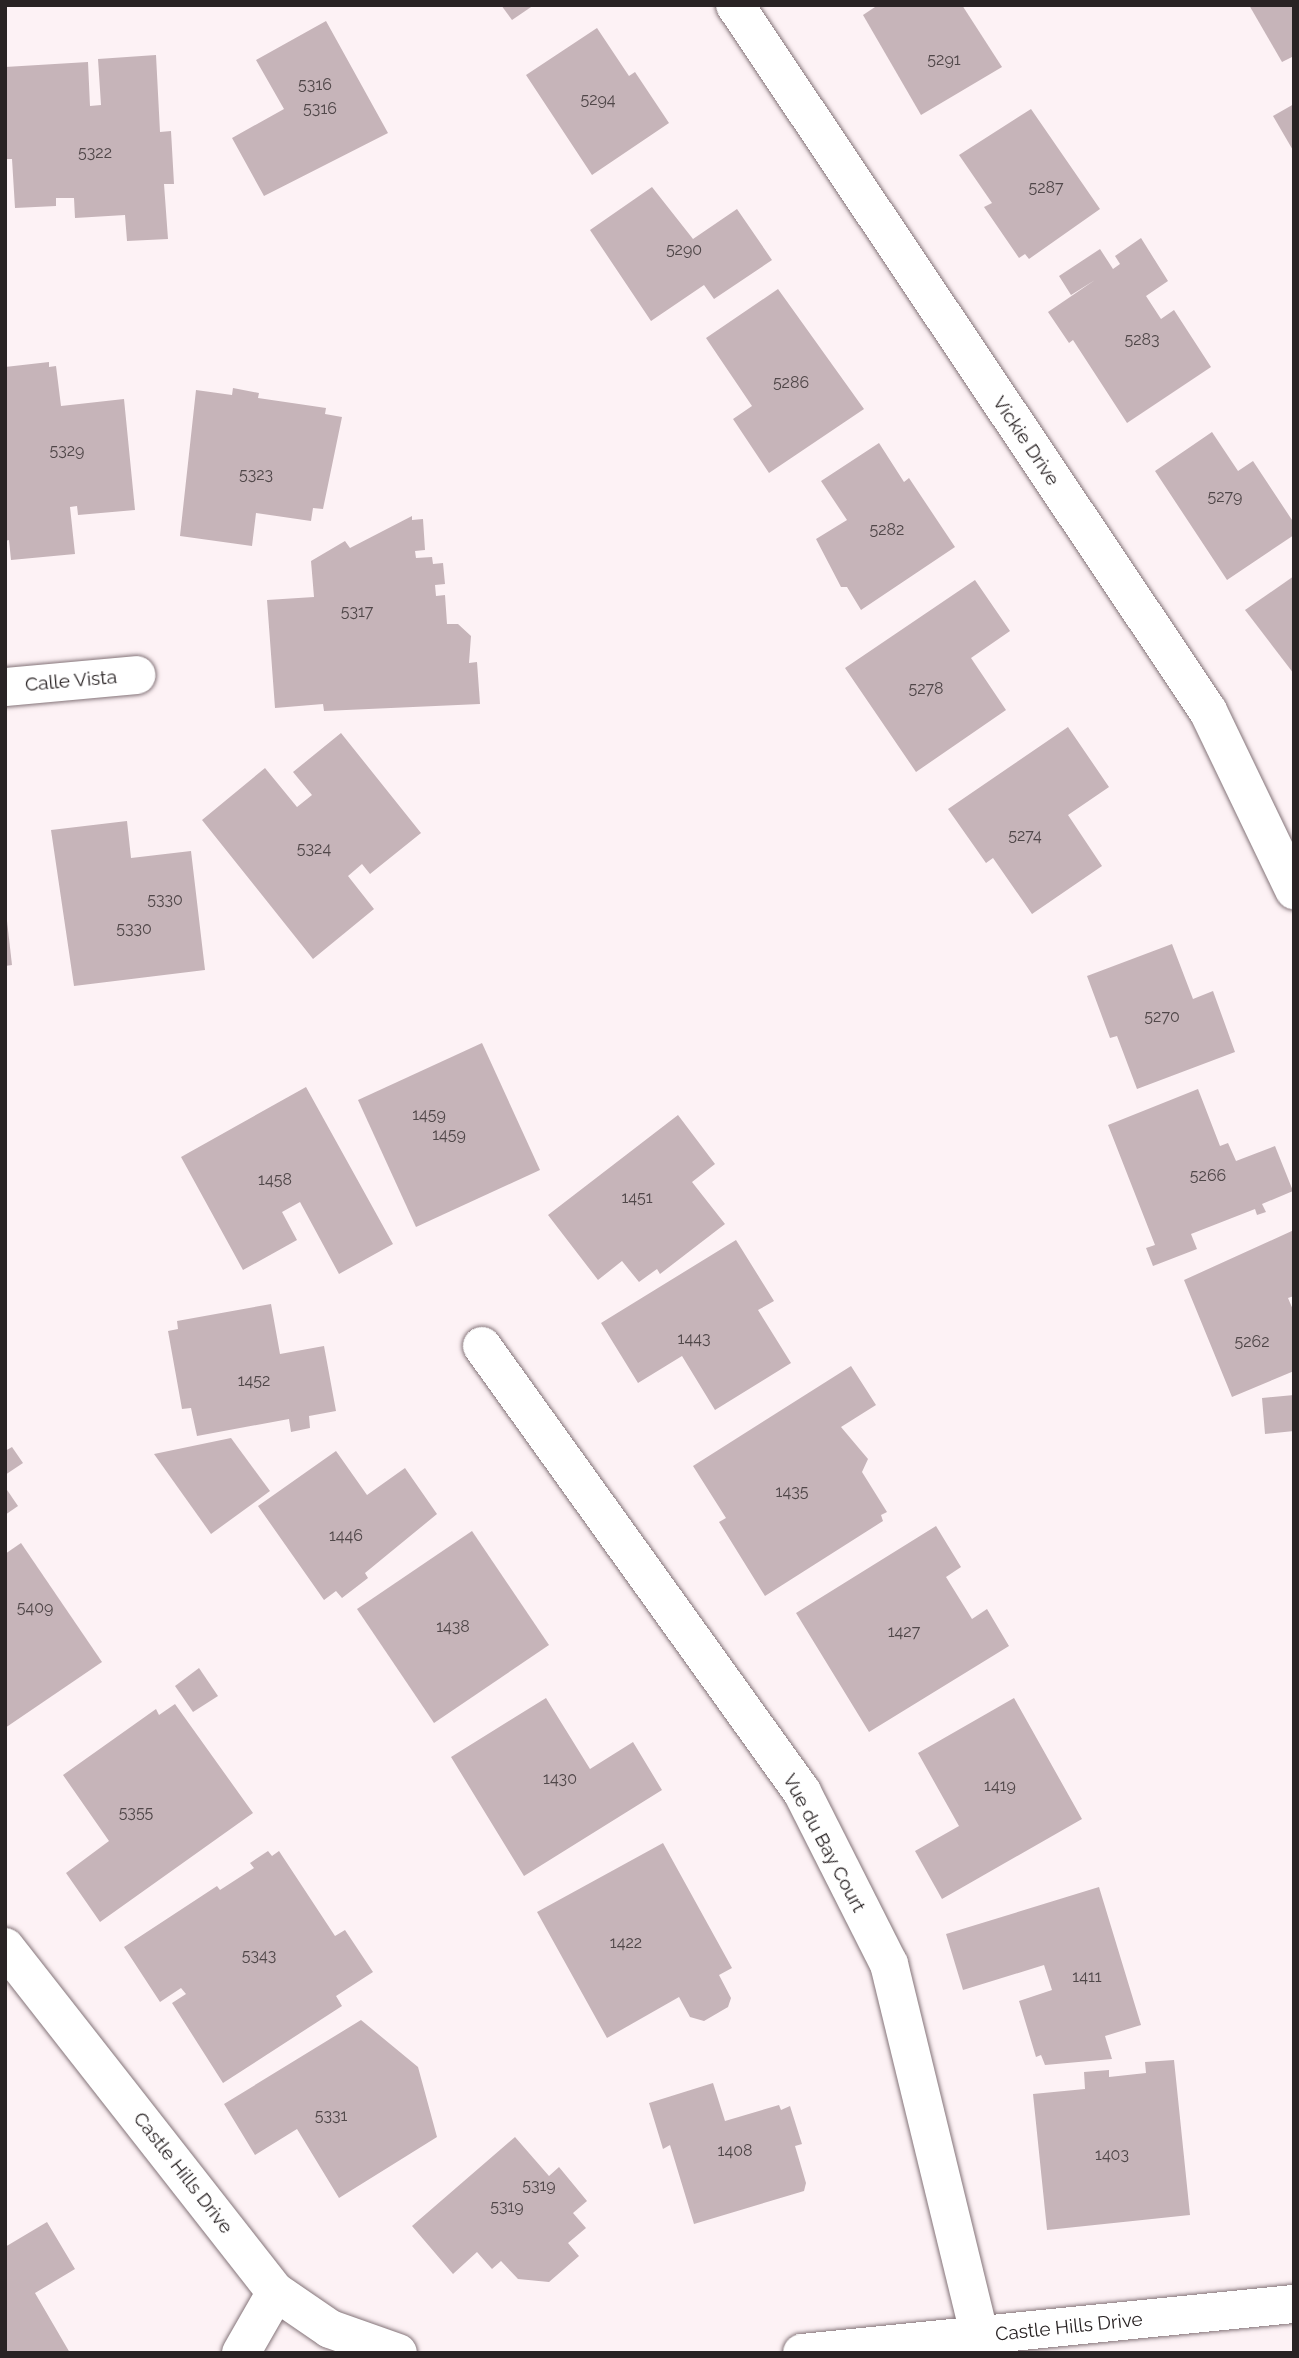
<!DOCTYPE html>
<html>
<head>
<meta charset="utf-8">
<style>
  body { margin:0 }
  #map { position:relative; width:1299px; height:2358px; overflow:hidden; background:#fdf2f5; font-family:Raleway,sans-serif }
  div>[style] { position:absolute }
  .building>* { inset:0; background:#c6b4b9 }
  .roads { filter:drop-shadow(0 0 2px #847479) drop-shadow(0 0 2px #847479) }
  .street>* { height:38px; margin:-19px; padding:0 19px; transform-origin:19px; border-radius:19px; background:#fff }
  span { translate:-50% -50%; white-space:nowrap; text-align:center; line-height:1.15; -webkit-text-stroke:5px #fff; paint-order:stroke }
  .number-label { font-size:16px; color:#504749 }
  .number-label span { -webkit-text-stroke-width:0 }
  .street-label { font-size:19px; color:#292324 }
  .frame { position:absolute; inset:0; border:7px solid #292324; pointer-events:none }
</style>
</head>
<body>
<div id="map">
  <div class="building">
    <div style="clip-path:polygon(501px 5px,534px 5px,512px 20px)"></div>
    <div style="clip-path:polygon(878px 5px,962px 5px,1002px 67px,921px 115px,863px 15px)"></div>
    <div style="clip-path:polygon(1249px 5px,1294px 5px,1294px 56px,1282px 62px)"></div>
    <div style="clip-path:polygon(326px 21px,388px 133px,264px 196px,232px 138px,284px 109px,256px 60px)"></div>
    <div style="clip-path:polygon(597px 28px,629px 76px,635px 72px,669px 123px,592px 175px,526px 75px)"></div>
    <div style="clip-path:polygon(156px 55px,160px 132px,171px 131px,174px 184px,164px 184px,168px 239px,127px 241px,125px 215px,75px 218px,74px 198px,56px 198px,56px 206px,15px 208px,12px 159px,5px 159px,5px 67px,88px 62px,90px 106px,101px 105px,98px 59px)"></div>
    <div style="clip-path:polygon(1294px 104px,1294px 152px,1273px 116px)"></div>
    <div style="clip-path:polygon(1031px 109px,1100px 209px,1029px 259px,1025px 254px,1019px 258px,984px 207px,992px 203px,959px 155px)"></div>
    <div style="clip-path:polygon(652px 187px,693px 239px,737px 209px,772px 260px,714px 299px,704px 285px,651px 321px,590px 230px)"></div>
    <div style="clip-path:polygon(1141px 238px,1168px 281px,1146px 296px,1161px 319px,1174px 310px,1211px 367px,1127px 423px,1073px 340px,1069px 343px,1048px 312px,1095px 280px,1071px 295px,1059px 276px,1100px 249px,1113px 269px,1120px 264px,1115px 256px)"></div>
    <div style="clip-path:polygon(778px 289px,864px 409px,769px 473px,733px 419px,752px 406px,706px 338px)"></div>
    <div style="clip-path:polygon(49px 362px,49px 367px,56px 366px,61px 406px,124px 399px,135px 510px,78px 515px,77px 506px,70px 507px,75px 554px,11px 560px,9px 540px,5px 541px,5px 367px)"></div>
    <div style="clip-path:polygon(233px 388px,259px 393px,258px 398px,326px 408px,325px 414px,342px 417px,323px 509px,313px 508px,311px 521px,256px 513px,252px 546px,180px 536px,196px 390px,232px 395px)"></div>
    <div style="clip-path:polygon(1212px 432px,1238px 471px,1253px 461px,1294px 523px,1294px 535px,1227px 580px,1155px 471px)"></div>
    <div style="clip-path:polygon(879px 443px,904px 482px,909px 478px,955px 547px,861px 610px,847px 587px,841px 587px,816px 539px,847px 520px,821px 481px)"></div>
    <div style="clip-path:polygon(412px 516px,412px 520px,423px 519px,425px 550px,415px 551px,416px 558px,432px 557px,433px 564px,443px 563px,445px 584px,435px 585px,436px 596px,445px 595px,447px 624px,458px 624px,471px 636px,469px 663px,477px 662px,480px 704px,324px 711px,323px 704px,275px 708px,267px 600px,314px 597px,311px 561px,345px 541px,350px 548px)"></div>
    <div style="clip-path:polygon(1294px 576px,1294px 674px,1245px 610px)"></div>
    <div style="clip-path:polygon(975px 580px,1010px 631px,971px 658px,1006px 710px,916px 772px,845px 668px)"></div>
    <div style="clip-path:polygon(1068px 727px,1109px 787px,1068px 815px,1102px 866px,1032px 914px,993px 858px,986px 863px,948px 809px)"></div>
    <div style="clip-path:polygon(341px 733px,421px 833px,370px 874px,362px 864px,348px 876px,374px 909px,313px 959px,202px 820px,265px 768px,297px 807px,312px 795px,293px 772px)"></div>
    <div style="clip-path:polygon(127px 821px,131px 858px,191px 851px,205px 970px,74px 986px,51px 830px)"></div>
    <div style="clip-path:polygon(7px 921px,12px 965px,5px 966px,5px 922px)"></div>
    <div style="clip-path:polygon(1172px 944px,1193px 999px,1213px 991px,1235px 1052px,1137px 1089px,1117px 1036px,1110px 1038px,1087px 976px)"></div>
    <div style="clip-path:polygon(482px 1043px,540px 1170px,416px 1227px,358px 1100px)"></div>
    <div style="clip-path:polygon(306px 1087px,393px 1244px,339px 1274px,300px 1202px,282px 1212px,297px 1240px,243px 1270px,181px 1157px)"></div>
    <div style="clip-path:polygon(1198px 1089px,1220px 1146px,1228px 1143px,1236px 1161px,1275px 1146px,1293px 1191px,1262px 1204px,1266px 1212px,1257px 1215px,1255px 1209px,1191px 1234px,1197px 1249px,1153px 1266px,1146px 1248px,1155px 1245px,1108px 1125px)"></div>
    <div style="clip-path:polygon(678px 1115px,715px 1164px,692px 1182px,725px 1224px,660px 1274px,657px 1269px,639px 1282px,622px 1261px,598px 1280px,548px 1215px)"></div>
    <div style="clip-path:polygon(1294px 1230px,1294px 1296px,1288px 1298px,1294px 1312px,1294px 1371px,1232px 1397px,1184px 1280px)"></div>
    <div style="clip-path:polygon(736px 1240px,774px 1301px,758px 1310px,791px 1363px,715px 1410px,682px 1356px,638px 1383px,601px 1323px)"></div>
    <div style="clip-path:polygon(271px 1304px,280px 1354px,324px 1346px,336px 1411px,309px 1416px,310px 1428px,291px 1432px,289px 1419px,197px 1436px,191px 1408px,182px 1409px,168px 1331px,178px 1329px,177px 1321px)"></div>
    <div style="clip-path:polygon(851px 1366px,876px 1405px,841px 1427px,868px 1459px,862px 1472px,887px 1512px,881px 1515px,883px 1521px,765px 1596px,719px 1522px,726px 1518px,693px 1466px)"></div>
    <div style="clip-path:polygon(1294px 1395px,1294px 1431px,1265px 1434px,1262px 1398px)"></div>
    <div style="clip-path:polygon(231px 1438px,270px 1491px,211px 1534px,154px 1454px)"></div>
    <div style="clip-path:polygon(12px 1447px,23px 1463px,5px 1475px,5px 1451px)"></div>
    <div style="clip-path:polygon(336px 1451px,367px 1495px,405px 1468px,437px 1514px,365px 1573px,368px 1578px,342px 1598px,336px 1591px,324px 1600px,258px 1506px)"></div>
    <div style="clip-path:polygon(5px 1487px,18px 1506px,5px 1515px)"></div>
    <div style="clip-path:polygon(936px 1526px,961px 1567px,946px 1577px,972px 1619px,987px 1609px,1009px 1646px,869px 1732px,796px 1613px)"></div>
    <div style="clip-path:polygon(472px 1531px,549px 1645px,434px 1723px,357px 1609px)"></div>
    <div style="clip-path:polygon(21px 1543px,102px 1662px,5px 1728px,5px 1554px)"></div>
    <div style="clip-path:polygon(199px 1668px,218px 1696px,193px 1712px,175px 1686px)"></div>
    <div style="clip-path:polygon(546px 1698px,590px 1769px,633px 1742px,662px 1790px,524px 1876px,451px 1757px)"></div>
    <div style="clip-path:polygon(1014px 1698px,1082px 1819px,942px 1899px,915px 1851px,959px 1826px,918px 1753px)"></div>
    <div style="clip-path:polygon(175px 1704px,253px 1813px,100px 1922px,66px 1873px,109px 1841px,63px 1775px,156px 1709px,159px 1715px)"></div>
    <div style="clip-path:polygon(663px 1843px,732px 1968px,719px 1975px,731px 1998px,728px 2007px,704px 2021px,690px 2017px,679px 1997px,607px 2038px,537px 1912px)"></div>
    <div style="clip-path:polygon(268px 1851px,272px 1856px,279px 1851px,335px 1936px,345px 1930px,373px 1972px,336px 1996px,342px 2006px,223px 2083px,172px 2003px,186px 1994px,181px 1988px,160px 2002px,124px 1947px,217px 1886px,220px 1890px,254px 1868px,250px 1863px)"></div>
    <div style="clip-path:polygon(1099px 1887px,1141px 2025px,1105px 2036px,1112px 2059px,1045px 2065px,1041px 2055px,1036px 2057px,1019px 2001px,1052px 1990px,1044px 1965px,963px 1990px,946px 1934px)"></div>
    <div style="clip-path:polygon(361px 2020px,418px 2067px,437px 2137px,339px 2198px,297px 2129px,255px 2155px,224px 2104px)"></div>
    <div style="clip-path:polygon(1174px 2060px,1190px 2215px,1047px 2230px,1033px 2094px,1085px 2089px,1084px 2072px,1109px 2070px,1109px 2077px,1146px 2073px,1145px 2062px)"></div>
    <div style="clip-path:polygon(713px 2083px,725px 2121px,779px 2105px,781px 2110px,790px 2106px,802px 2144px,795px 2146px,806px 2183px,804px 2191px,694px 2224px,670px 2145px,663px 2149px,649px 2103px)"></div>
    <div style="clip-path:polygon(515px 2137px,549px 2176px,559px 2167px,587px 2201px,573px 2213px,586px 2228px,568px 2243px,579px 2256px,549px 2282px,518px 2279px,501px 2261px,492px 2269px,477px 2252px,453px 2274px,412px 2226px)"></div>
    <div style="clip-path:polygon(47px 2222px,75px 2269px,35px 2293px,70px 2353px,5px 2353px,5px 2247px)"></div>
  </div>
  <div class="roads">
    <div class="street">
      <div style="left:735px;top:5px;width:850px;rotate:56.18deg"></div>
      <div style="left:1208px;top:711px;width:199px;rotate:64.3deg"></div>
      <div style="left:5px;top:687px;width:132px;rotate:-5.2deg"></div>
      <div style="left:482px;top:1346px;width:549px;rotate:54.34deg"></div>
      <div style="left:802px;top:1792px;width:193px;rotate:63.2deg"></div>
      <div style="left:889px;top:1964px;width:383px;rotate:76.3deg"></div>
      <div style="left:5px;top:1947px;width:439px;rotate:51.9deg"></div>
      <div style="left:276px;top:2292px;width:65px;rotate:34.4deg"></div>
      <div style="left:330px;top:2329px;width:72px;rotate:19.4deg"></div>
      <div style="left:241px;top:2353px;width:70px;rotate:-60.2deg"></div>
      <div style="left:802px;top:2353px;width:494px;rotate:-5.7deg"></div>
    </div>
  </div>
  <div class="number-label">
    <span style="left:944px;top:60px">5291</span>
    <span style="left:315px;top:85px">5316</span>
    <span style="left:598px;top:100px">5294</span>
    <span style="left:320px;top:109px">5316</span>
    <span style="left:95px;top:153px">5322</span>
    <span style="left:1046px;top:188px">5287</span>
    <span style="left:684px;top:250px">5290</span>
    <span style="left:1142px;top:340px">5283</span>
    <span style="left:791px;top:383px">5286</span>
    <span style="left:67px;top:451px">5329</span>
    <span style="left:256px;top:475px">5323</span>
    <span style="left:1225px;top:497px">5279</span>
    <span style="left:887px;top:530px">5282</span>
    <span style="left:357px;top:612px">5317</span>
    <span style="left:926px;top:689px">5278</span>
    <span style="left:1025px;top:836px">5274</span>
    <span style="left:314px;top:849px">5324</span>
    <span style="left:165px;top:900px">5330</span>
    <span style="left:134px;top:929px">5330</span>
    <span style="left:1162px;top:1017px">5270</span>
    <span style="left:429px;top:1115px">1459</span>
    <span style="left:449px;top:1135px">1459</span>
    <span style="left:1208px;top:1176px">5266</span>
    <span style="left:275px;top:1180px">1458</span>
    <span style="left:637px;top:1198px">1451</span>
    <span style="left:694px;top:1339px">1443</span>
    <span style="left:1252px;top:1342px">5262</span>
    <span style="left:254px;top:1381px">1452</span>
    <span style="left:792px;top:1492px">1435</span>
    <span style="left:346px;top:1536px">1446</span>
    <span style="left:35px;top:1608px">5409</span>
    <span style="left:453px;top:1627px">1438</span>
    <span style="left:904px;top:1632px">1427</span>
    <span style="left:560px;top:1779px">1430</span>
    <span style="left:1000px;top:1786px">1419</span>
    <span style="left:136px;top:1813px">5355</span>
    <span style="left:626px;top:1943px">1422</span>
    <span style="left:259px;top:1956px">5343</span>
    <span style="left:1087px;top:1977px">1411</span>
    <span style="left:331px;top:2116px">5331</span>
    <span style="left:735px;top:2151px">1408</span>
    <span style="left:1112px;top:2155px">1403</span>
    <span style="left:539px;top:2186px">5319</span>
    <span style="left:507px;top:2207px">5319</span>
  </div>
  <div class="street-label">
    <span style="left:1026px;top:441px;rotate:56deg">Vickie Drive</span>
    <span style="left:71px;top:681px;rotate:-5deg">Calle Vista</span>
    <span style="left:824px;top:1843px;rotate:62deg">Vue du Bay Court</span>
    <span style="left:183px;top:2173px;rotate:52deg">Castle Hills Drive</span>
    <span style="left:1069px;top:2327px;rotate:-6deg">Castle Hills Drive</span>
  </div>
  <div class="frame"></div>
</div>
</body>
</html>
